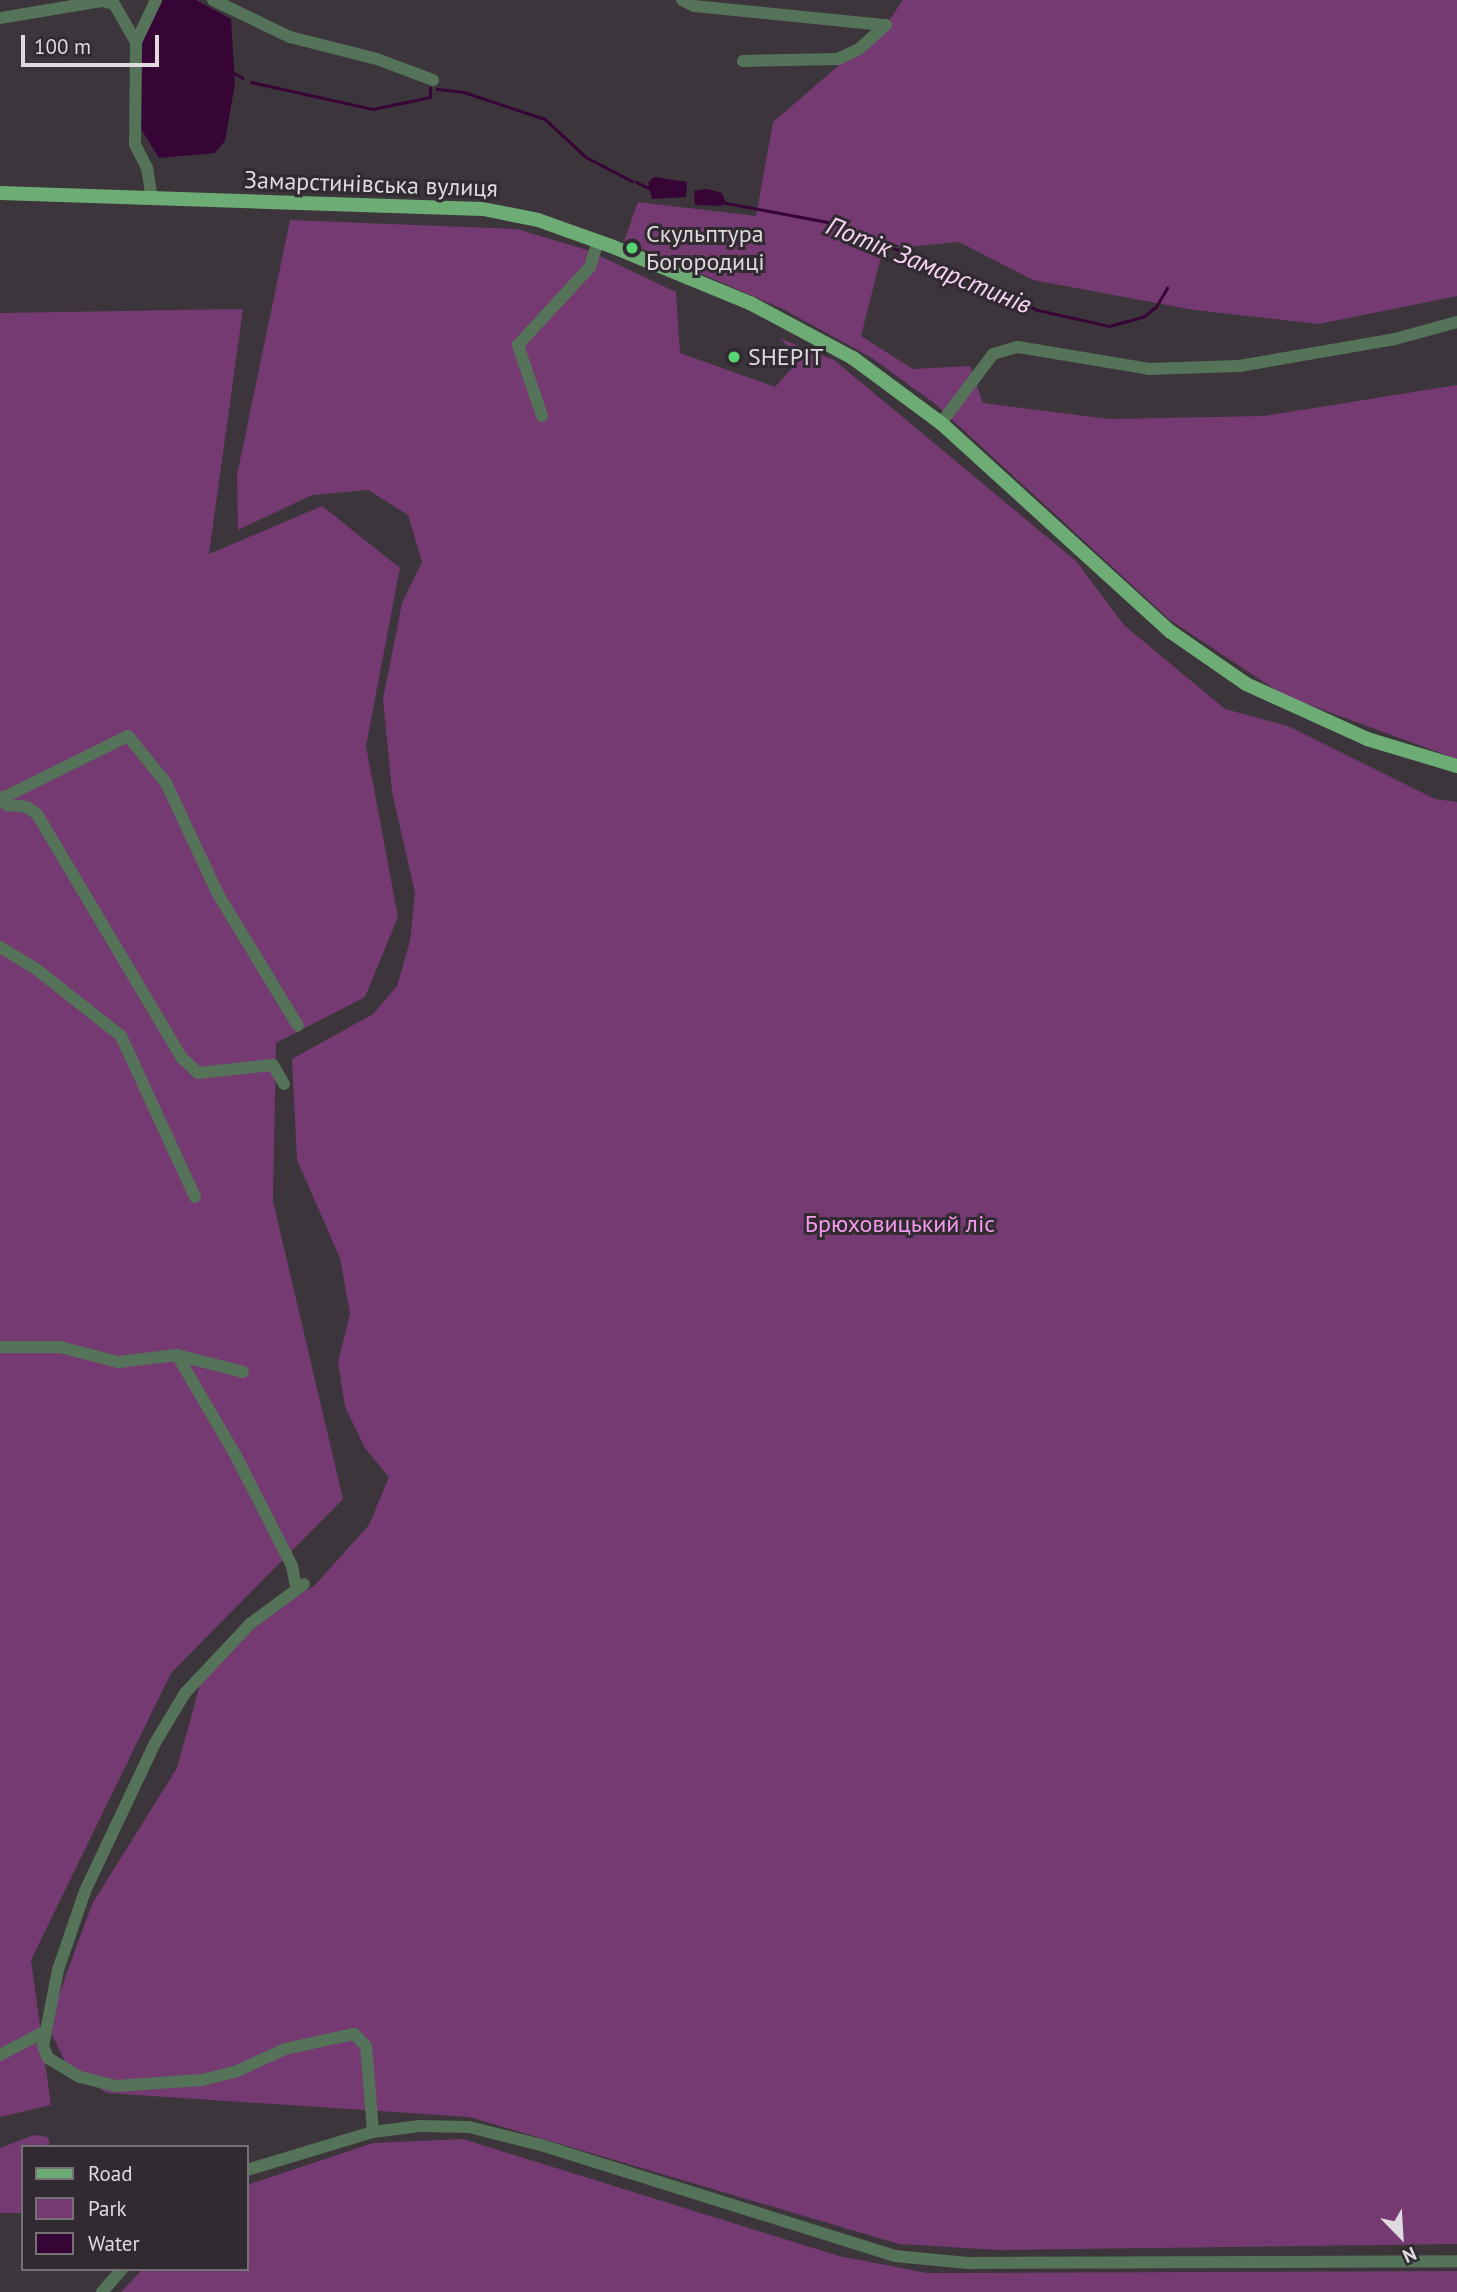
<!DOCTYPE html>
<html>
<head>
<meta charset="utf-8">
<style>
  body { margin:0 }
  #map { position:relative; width:1457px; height:2292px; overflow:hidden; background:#3c353b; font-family:"PT Sans",sans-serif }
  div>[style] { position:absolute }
  .green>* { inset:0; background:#743a71 }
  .water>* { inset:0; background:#360535 }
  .stream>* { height:2.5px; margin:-1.25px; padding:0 1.25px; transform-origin:1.25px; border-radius:1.25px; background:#360535 }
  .minor>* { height:12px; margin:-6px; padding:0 6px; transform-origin:6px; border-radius:6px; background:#557358 }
  .major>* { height:14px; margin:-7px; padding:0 7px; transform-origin:7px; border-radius:7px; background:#6dac75 }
  .dots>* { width:19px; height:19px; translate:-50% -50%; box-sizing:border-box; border:4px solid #312b31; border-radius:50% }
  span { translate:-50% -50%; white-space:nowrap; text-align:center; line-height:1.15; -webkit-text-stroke:6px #312b31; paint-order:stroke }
  .street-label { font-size:24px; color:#dedade }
  .poi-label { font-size:24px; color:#dedade }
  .left { translate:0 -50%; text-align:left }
  .park-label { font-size:24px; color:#f599ee }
  .water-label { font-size:26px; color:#f9d3f5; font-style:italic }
  .legend { position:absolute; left:21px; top:2145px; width:228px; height:126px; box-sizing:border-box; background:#312b31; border:2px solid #767176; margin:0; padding:9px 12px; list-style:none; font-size:21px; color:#dedade }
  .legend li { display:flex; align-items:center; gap:14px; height:35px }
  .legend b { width:35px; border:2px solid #767176 }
  .north { position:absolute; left:1366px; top:2201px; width:70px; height:70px; -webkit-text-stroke:5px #312b31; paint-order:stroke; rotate:156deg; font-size:19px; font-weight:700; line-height:28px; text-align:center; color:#dedade }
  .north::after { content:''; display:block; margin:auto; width:24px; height:32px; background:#dedade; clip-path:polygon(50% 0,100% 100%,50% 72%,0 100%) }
  .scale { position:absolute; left:21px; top:35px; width:138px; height:32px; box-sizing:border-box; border:4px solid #dedade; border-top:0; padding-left:9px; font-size:21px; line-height:24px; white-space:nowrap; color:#dedade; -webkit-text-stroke:5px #312b31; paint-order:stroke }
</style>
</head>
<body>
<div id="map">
  <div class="green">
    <div style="clip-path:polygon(903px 0,1457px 0,1457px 296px,1319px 324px,1194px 310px,1033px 280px,959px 242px,883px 249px,861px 336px,913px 369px,970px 366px,983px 403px,1110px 419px,1264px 416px,1457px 385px,1457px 759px,1285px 696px,1170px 620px,934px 403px,872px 358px,781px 308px,624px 241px,638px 202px,756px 216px,773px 122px,886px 25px)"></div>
    <div style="clip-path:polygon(290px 220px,517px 229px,587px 250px,676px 292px,680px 353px,775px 387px,801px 358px,779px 338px,834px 360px,1076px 561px,1124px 625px,1225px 709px,1288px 726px,1435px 799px,1457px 802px,1457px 2244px,998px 2250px,899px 2244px,469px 2117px,107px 2093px,70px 2071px,51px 2033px,57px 2000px,92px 1904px,177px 1768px,202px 1677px,281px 1604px,314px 1586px,369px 1525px,389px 1477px,365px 1448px,345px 1407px,338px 1362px,350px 1314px,340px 1258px,297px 1160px,292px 1059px,373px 1014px,397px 986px,410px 941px,415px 893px,392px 792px,383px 699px,402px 603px,422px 562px,408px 515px,368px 490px,312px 495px,238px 530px,237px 475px)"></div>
    <div style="clip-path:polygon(243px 309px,209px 554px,322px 506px,400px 568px,366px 746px,398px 917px,365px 997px,276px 1043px,273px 1201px,343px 1499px,171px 1673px,31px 1960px,51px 2105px,0 2117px,0 313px)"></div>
    <div style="clip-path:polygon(34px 2135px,48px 2137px,50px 2147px,23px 2147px,23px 2213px,0 2213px,0 2148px)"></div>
    <div style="clip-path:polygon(463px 2139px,839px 2256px,927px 2273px,1457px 2271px,1457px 2292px,121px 2292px,143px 2269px,247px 2269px,247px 2185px,373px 2143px)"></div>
  </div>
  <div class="water">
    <div style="clip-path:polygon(162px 0,196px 0,231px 19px,235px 83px,225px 141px,215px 153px,159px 158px,141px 129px,142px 38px)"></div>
    <div style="clip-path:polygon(654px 177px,687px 182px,686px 197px,652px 199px,648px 183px)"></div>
    <div style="clip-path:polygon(707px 189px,722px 193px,725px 201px,721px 206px,695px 205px,694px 191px)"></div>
  </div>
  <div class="stream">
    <div style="left:234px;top:73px;width:10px;rotate:29deg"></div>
    <div style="left:251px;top:82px;width:125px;rotate:12.5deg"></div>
    <div style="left:373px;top:109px;width:58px;rotate:-11.9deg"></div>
    <div style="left:430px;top:97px;width:9px;rotate:-90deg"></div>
    <div style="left:437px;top:89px;width:27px;rotate:6deg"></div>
    <div style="left:464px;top:92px;width:85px;rotate:18.4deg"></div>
    <div style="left:545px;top:119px;width:56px;rotate:42.8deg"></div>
    <div style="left:586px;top:157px;width:52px;rotate:27.6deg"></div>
    <div style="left:636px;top:182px;width:14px;rotate:25deg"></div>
    <div style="left:721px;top:202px;width:119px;rotate:10.6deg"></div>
    <div style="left:838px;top:224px;width:218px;rotate:23.3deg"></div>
    <div style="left:1038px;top:310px;width:73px;rotate:12.7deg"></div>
    <div style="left:1109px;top:326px;width:35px;rotate:-15deg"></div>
    <div style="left:1143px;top:317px;width:16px;rotate:-38deg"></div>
    <div style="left:1156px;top:307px;width:22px;rotate:-60deg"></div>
  </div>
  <div class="minor">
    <div style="left:213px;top:0;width:85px;rotate:25.7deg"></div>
    <div style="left:290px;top:37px;width:90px;rotate:14.2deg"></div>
    <div style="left:377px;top:59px;width:60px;rotate:20.6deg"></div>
    <div style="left:682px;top:0;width:13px;rotate:27deg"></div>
    <div style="left:694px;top:6px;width:193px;rotate:5.7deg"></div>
    <div style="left:0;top:18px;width:103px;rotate:-9.5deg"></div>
    <div style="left:102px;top:1px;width:12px;rotate:14deg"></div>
    <div style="left:114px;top:4px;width:44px;rotate:59.9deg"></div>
    <div style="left:743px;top:61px;width:95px;rotate:-1.2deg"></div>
    <div style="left:838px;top:59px;width:23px;rotate:-25deg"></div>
    <div style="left:859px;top:49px;width:36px;rotate:-42deg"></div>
    <div style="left:152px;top:199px;width:31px;rotate:-99deg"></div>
    <div style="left:147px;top:168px;width:27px;rotate:-117deg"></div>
    <div style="left:135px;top:144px;width:102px;rotate:-89.4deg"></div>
    <div style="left:136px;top:42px;width:47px;rotate:-64.5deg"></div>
    <div style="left:542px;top:416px;width:75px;rotate:-108.7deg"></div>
    <div style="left:518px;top:345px;width:106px;rotate:-47.3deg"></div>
    <div style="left:590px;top:267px;width:27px;rotate:-73deg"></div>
    <div style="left:941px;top:423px;width:86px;rotate:-53deg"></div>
    <div style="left:993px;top:354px;width:26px;rotate:-16deg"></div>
    <div style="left:1018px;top:347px;width:133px;rotate:9.5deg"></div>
    <div style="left:1149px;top:369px;width:90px;rotate:-1.9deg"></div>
    <div style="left:1239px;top:366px;width:158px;rotate:-9.8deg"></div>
    <div style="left:1395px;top:339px;width:64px;rotate:-15.3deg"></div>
    <div style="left:0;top:797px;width:11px;rotate:49deg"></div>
    <div style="left:7px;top:805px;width:20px;rotate:6deg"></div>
    <div style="left:27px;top:807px;width:12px;rotate:35deg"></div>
    <div style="left:37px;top:814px;width:284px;rotate:59.3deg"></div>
    <div style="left:182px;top:1058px;width:22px;rotate:43deg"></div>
    <div style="left:198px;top:1073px;width:75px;rotate:-6.1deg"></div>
    <div style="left:273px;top:1065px;width:22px;rotate:60deg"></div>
    <div style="left:1px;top:799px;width:142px;rotate:-26.4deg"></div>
    <div style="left:128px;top:736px;width:60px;rotate:51deg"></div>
    <div style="left:166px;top:783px;width:123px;rotate:64.9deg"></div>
    <div style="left:218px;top:894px;width:154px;rotate:58.8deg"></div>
    <div style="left:0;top:947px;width:42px;rotate:31.4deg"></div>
    <div style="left:36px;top:969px;width:108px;rotate:38.2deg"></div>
    <div style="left:121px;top:1036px;width:177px;rotate:65.3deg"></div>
    <div style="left:0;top:1347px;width:60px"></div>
    <div style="left:60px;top:1347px;width:60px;rotate:14.5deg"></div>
    <div style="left:118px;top:1362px;width:59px;rotate:-6.8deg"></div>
    <div style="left:177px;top:1355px;width:68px;rotate:14.4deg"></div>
    <div style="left:177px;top:1355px;width:117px;rotate:59.7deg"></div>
    <div style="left:236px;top:1456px;width:123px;rotate:63deg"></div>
    <div style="left:292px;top:1566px;width:21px;rotate:79deg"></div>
    <div style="left:46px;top:2031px;width:15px;rotate:101deg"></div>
    <div style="left:43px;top:2046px;width:13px;rotate:67deg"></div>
    <div style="left:48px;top:2058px;width:37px;rotate:31deg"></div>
    <div style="left:80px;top:2077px;width:36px;rotate:14deg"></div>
    <div style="left:115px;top:2086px;width:87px;rotate:-3.9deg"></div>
    <div style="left:202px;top:2080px;width:34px;rotate:-14deg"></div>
    <div style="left:235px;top:2072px;width:55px;rotate:-24.7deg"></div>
    <div style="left:285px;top:2049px;width:71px;rotate:-12.3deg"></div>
    <div style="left:354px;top:2034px;width:17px;rotate:45deg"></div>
    <div style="left:366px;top:2046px;width:86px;rotate:85.3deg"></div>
    <div style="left:0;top:2055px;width:52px;rotate:-27.6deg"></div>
    <div style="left:46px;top:2031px;width:62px;rotate:-78.9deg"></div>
    <div style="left:58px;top:1970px;width:83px;rotate:-71.1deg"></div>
    <div style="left:85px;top:1891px;width:164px;rotate:-64.7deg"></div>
    <div style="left:155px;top:1743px;width:58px;rotate:-59deg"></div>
    <div style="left:185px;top:1693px;width:95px;rotate:-46.7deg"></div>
    <div style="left:250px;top:1624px;width:67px;rotate:-36.5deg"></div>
    <div style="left:247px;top:2170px;width:132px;rotate:-16.8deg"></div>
    <div style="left:373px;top:2132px;width:47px;rotate:-7.3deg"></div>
    <div style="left:420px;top:2126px;width:49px;rotate:1.2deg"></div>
    <div style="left:469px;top:2127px;width:74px;rotate:14deg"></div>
    <div style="left:541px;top:2145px;width:371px;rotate:17.4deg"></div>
    <div style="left:895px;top:2256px;width:73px;rotate:5.5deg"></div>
    <div style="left:968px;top:2263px;width:489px;rotate:-0.2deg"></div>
    <div style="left:102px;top:2292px;width:30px;rotate:-49deg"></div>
  </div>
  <div class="major">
    <div style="left:0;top:193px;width:483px;rotate:1.9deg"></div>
    <div style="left:483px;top:209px;width:56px;rotate:11.3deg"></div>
    <div style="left:538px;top:220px;width:77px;rotate:19.6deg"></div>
    <div style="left:611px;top:246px;width:150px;rotate:22.3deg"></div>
    <div style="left:750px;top:303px;width:117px;rotate:28.1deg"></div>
    <div style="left:853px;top:358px;width:109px;rotate:36.5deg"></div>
    <div style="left:941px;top:423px;width:311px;rotate:42.3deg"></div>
    <div style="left:1171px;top:632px;width:91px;rotate:34.7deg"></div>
    <div style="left:1246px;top:684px;width:133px;rotate:24.4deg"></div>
    <div style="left:1367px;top:739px;width:94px;rotate:16.7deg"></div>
  </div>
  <div class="dots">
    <div style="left:632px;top:248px;background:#58d570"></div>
    <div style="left:734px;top:357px;background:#58d570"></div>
  </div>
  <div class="street-label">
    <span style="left:371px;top:184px;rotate:2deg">Замарстинівська вулиця</span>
  </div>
  <div class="poi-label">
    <span class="left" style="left:646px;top:248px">Скульптура<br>Богородиці</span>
    <span class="left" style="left:748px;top:357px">SHEPIT</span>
  </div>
  <div class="park-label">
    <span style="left:900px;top:1224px">Брюховицький ліс</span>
  </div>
  <div class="water-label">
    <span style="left:929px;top:265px;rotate:22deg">Потік Замарстинів</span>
  </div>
  <ul class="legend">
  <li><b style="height:9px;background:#6dac75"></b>Road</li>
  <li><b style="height:19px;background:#743a71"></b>Park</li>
  <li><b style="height:19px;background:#360535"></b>Water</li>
  </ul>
  <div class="north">N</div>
  <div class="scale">100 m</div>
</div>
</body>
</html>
